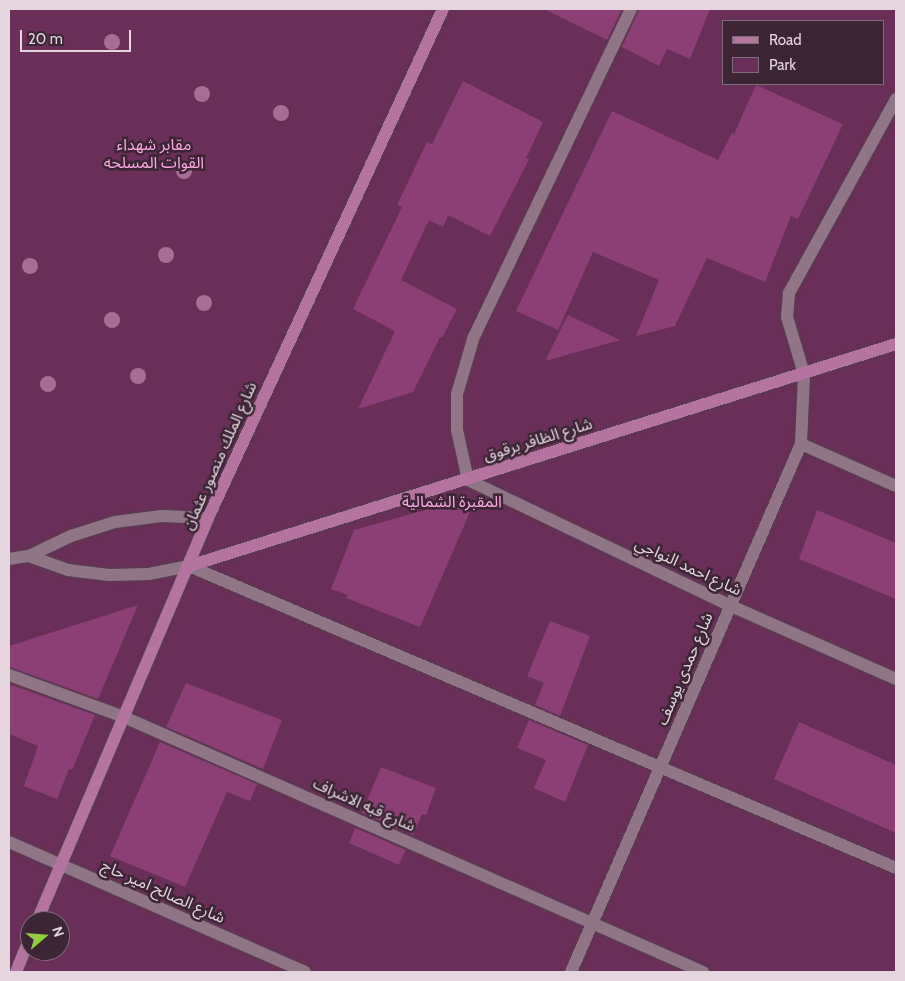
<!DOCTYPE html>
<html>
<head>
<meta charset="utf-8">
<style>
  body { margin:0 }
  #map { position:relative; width:905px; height:981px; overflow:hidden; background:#3c2635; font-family:Cabin,"Noto Sans Arabic",sans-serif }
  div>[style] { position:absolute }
  .green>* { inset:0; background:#692f58 }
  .building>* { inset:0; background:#8b3f75 }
  .roads { filter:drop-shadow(0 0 1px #54424f) drop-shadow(0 0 1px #54424f) }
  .minor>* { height:12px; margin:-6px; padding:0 6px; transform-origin:6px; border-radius:6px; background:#907586 }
  .major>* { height:12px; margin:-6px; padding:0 6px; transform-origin:6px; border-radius:6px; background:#b574a0 }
  .trees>* { width:16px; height:16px; margin:-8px; border-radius:50%; background:#a76e94 }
  span { translate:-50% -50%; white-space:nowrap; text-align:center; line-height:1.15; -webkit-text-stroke:5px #3c2635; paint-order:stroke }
  .park-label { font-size:16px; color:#fea8e2 }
  .street-label { font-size:16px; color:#e4d5df }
  .frame { position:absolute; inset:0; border:10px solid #e4d5df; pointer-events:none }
  .legend { position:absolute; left:722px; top:20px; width:162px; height:65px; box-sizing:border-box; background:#3c2635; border:1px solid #7f6c79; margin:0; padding:6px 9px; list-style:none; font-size:15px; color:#e4d5df }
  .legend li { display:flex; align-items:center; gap:10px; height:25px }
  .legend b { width:25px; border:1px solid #7f6c79 }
  .north { position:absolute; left:20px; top:911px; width:50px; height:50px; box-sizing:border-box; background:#3c2635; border:1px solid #7f6c79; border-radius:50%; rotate:72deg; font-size:14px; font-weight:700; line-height:20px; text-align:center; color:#e4d5df }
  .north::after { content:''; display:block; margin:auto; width:18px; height:22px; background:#91cd3f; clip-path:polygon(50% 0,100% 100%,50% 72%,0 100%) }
  .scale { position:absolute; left:20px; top:30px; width:111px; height:22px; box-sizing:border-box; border:2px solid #e4d5df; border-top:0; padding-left:6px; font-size:15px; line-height:18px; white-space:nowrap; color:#e4d5df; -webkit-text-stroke:4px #3c2635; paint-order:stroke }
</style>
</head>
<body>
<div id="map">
  <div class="green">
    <div style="clip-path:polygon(evenodd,9px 9px,896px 9px,896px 972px,9px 972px,9px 9px,724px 21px,884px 21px,884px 84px,724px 84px,724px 21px,9px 9px,30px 921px,60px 921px,60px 951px,30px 951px,30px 921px)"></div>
  </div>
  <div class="building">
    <div style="clip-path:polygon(544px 9px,622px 9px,607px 40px)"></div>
    <div style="clip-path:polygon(639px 9px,710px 9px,690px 59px,667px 49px,659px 66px,622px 47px)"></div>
    <div style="clip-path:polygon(463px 81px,543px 122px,526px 158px,529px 159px,490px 236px,448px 215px,443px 227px,429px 220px,401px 280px,457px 309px,442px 338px,440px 337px,413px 392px,358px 409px,395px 331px,353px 309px,402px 207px,397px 205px,427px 142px,432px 144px)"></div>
    <div style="clip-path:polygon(756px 85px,843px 124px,798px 219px,791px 216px,765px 282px,707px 258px,675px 326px,636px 336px,659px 280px,593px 252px,558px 330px,516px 311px,612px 111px,718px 160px,732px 133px,734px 134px)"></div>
    <div style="clip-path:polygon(568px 315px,620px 340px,545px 361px)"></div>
    <div style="clip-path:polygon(447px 504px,470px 512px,420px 627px,346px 598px,348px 595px,331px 589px,354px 530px)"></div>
    <div style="clip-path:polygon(817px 510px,896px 543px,896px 599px,799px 559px)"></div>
    <div style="clip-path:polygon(138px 605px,98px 699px,9px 667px,9px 646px)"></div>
    <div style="clip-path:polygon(550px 621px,590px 636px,560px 716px,535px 705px,544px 683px,527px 676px)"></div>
    <div style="clip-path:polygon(186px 683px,282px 720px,263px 769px,166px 727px)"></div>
    <div style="clip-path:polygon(9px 684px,95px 715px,72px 770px,69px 769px,57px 799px,24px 786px,38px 746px,9px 734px)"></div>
    <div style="clip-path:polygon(529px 720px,588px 745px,565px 802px,534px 788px,546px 760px,517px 748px)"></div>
    <div style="clip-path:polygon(799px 722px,896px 765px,896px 833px,774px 779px)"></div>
    <div style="clip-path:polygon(160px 742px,257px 784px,250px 801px,227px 792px,185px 887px,110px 856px)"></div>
    <div style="clip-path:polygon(381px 767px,436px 788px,426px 815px,422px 814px,413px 835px,362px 813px)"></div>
    <div style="clip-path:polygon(355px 828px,406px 850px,399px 865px,349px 843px)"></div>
  </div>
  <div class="roads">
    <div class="minor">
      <div style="left:631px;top:9px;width:363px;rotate:115.6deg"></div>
      <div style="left:474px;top:336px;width:60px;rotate:106.3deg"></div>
      <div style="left:457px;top:394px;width:36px;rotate:90deg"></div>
      <div style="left:457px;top:430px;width:51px;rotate:77.6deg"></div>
      <div style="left:468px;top:480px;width:292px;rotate:25.6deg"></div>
      <div style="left:731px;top:606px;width:180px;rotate:23.9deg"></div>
      <div style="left:801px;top:444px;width:104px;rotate:23.9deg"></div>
      <div style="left:29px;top:556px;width:41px;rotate:19.7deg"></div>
      <div style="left:68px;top:570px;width:41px;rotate:7deg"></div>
      <div style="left:109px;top:575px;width:40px;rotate:-1.4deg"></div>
      <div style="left:149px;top:574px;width:41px;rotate:-11.3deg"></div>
      <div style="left:189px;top:566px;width:769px;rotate:23.13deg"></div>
      <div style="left:9px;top:559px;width:20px;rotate:-9deg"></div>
      <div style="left:29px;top:556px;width:47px;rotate:-25.5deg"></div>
      <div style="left:71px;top:536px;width:46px;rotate:-17.7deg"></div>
      <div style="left:115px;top:522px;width:47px;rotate:-7.3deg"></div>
      <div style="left:162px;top:516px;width:46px;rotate:2.5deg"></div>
      <div style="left:9px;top:675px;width:122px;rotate:20.1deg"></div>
      <div style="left:124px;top:717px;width:633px;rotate:23.77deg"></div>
      <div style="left:9px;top:842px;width:323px;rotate:23.7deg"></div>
      <div style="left:571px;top:972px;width:576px;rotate:-66.46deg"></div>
      <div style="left:801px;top:444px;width:70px;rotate:-87.5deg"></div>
      <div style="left:804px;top:374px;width:59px;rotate:-106.6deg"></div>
      <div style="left:787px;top:317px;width:24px;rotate:-85deg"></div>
      <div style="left:789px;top:293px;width:222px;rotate:-61.1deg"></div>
    </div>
    <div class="major">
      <div style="left:189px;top:566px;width:741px;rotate:-17.43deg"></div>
      <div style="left:37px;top:921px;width:438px;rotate:-67deg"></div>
      <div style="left:208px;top:518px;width:561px;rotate:-65.22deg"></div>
      <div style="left:16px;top:972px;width:37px;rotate:-68deg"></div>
    </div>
  </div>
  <div class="trees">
    <div style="left:112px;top:42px"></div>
    <div style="left:202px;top:94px"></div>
    <div style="left:281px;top:113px"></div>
    <div style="left:184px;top:171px"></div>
    <div style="left:166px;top:255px"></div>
    <div style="left:30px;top:266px"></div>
    <div style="left:204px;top:303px"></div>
    <div style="left:112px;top:320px"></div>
    <div style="left:138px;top:376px"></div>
    <div style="left:48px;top:384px"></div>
  </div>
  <div class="park-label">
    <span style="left:154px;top:154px">مقابر شهداء<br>القوات المسلحه</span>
    <span style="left:452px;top:502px">المقبرة الشمالية</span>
  </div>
  <div class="street-label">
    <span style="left:538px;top:440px;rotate:-17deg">شارع الظافر برقوق</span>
    <span style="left:220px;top:456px;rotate:-66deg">شارع الملك منصور عثمان</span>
    <span style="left:688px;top:567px;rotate:25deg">شارع احمد النواجي</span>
    <span style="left:685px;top:669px;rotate:-67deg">شارع حمدى يوسف</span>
    <span style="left:364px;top:805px;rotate:24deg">شارع قبه الاشراف</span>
    <span style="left:163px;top:892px;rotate:24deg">شارع الصالح امير حاج</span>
  </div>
  <div class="frame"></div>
  <ul class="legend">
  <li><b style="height:6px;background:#b574a0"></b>Road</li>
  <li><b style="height:14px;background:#692f58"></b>Park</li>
  </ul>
  <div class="north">N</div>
  <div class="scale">20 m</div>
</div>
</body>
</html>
